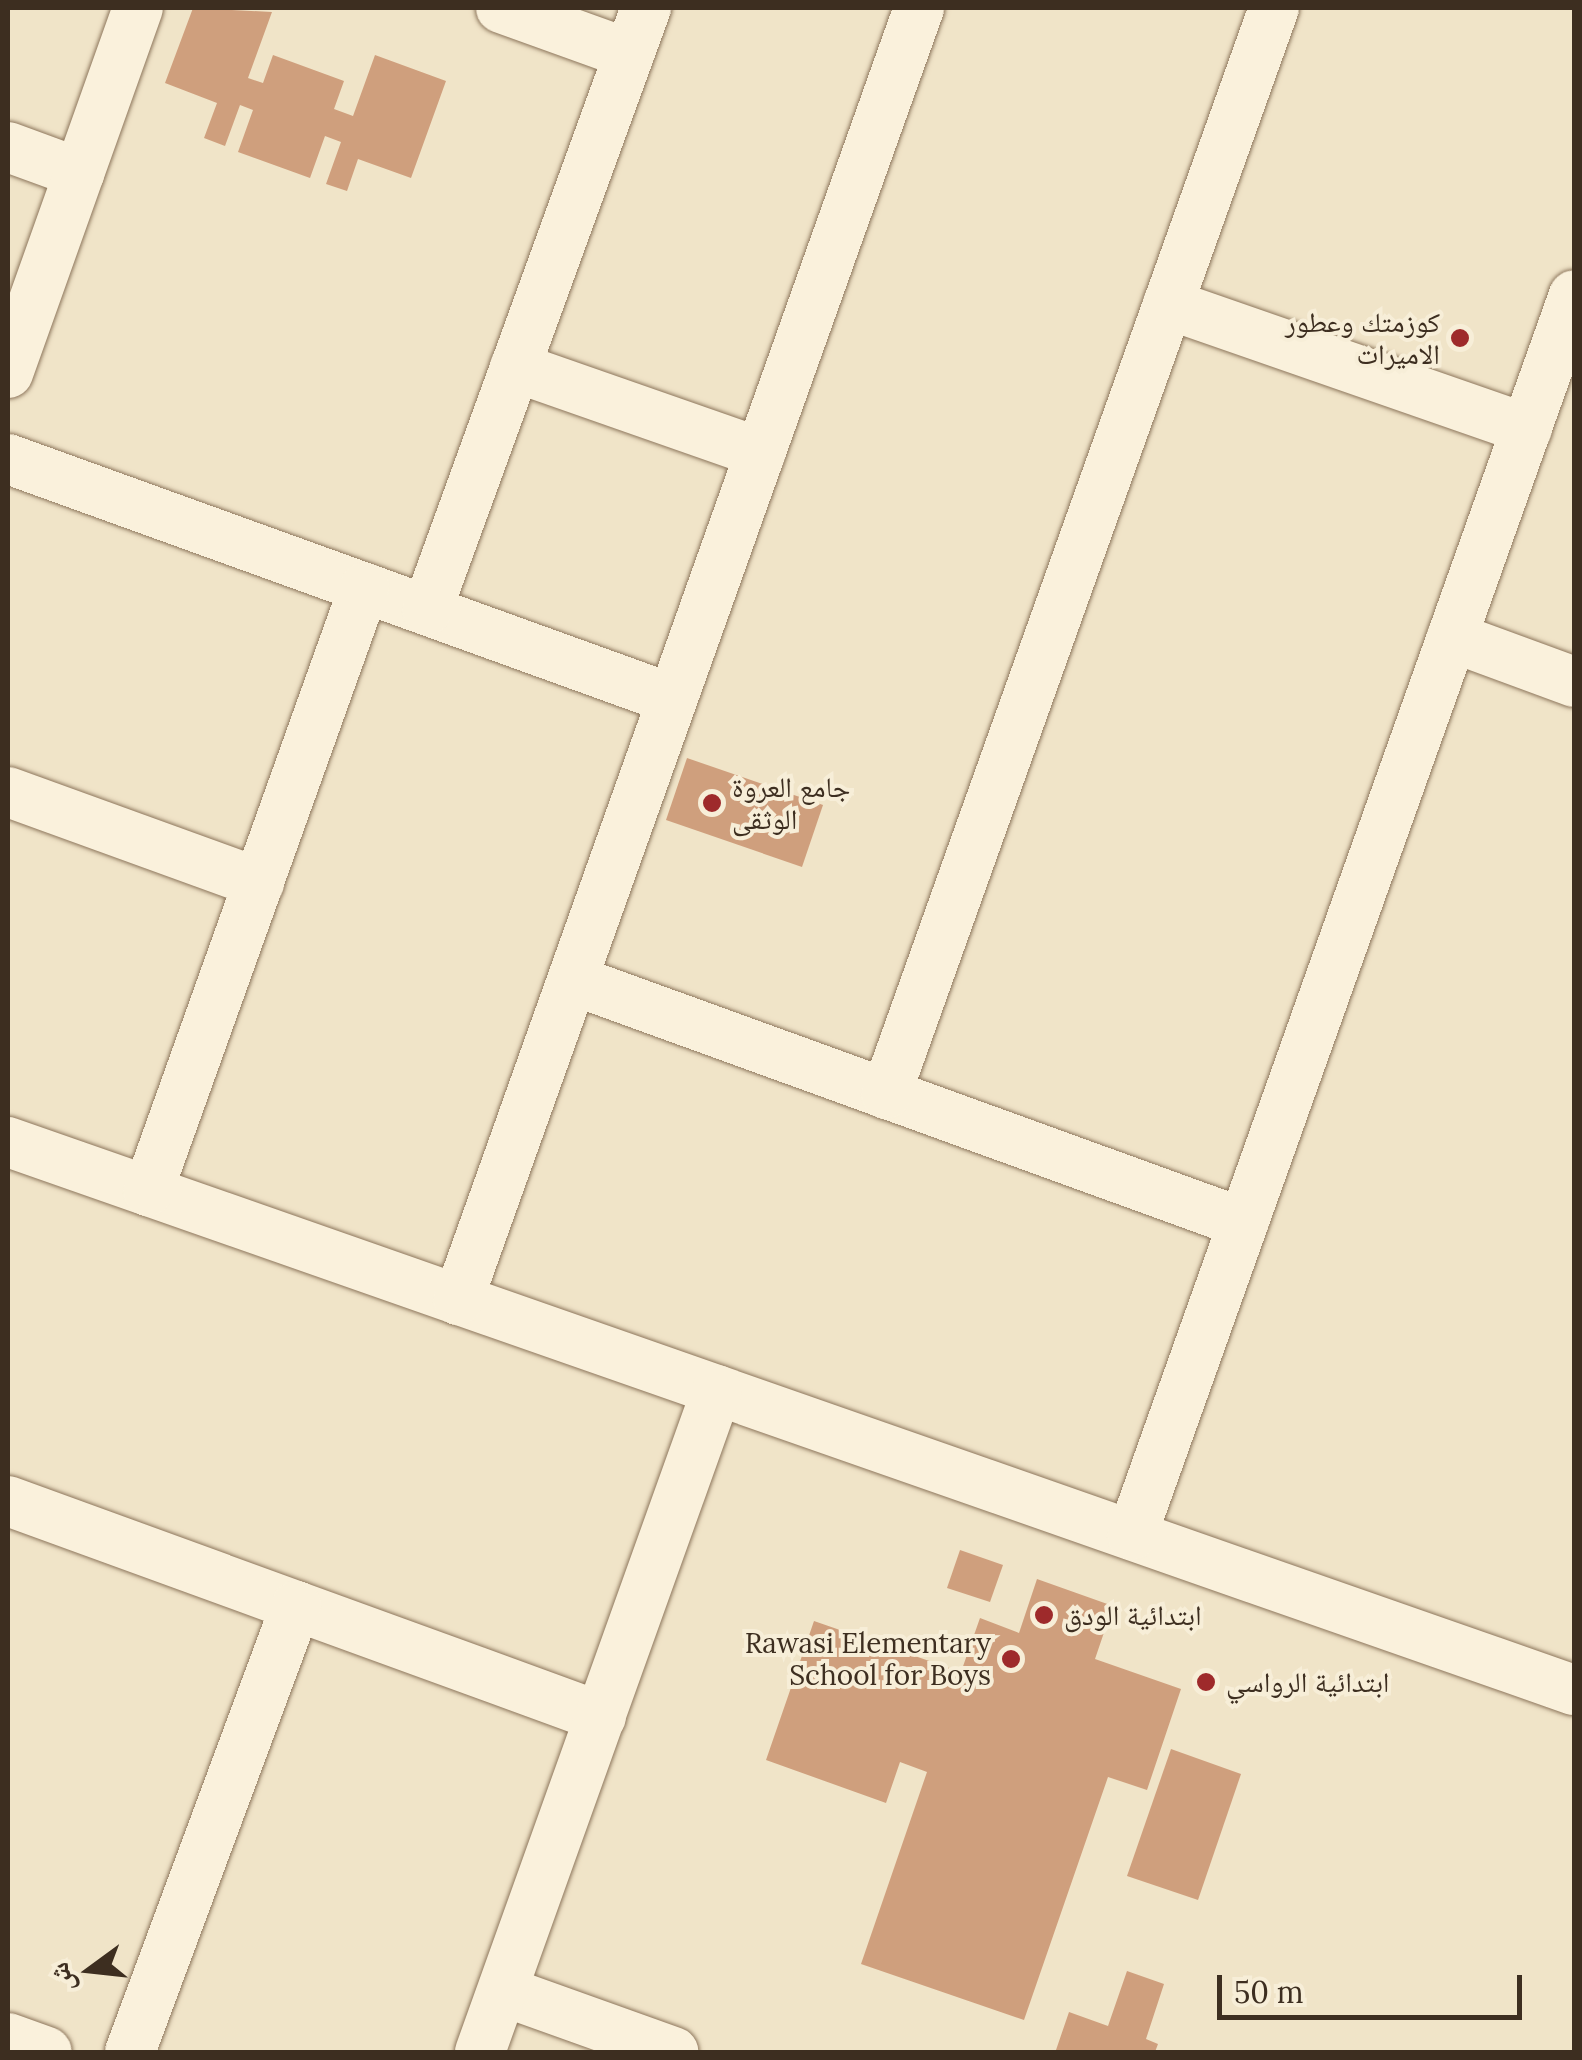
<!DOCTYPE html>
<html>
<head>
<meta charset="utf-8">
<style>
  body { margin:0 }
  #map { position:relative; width:1582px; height:2060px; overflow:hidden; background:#f0e4c8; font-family:Lora,"Noto Naskh Arabic",serif }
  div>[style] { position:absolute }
  .building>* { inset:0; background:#cf9f7d }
  .roads { filter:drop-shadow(0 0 2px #8d765c) drop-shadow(0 0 2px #8d765c) }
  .minor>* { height:50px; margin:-25px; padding:0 25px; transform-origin:25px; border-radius:25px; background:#faf1dc }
  .dots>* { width:28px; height:28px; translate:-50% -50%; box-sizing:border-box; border:5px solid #f7eed8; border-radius:50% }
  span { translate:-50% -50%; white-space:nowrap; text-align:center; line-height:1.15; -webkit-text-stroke:8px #f7eed8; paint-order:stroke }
  .poi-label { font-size:28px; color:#3d2e20 }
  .right { translate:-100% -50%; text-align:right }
  .left { translate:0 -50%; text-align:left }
  .frame { position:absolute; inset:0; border:10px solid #3d2e20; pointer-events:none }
  .north { position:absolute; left:40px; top:1920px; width:100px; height:100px; -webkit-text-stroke:8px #f7eed8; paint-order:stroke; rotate:255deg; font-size:28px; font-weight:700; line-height:40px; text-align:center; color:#3d2e20 }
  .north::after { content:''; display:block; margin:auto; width:35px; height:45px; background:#3d2e20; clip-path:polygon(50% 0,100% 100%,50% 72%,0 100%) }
  .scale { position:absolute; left:1217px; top:1975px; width:305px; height:45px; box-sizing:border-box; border:5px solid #3d2e20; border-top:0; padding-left:12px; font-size:30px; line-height:35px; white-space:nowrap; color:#3d2e20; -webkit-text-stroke:8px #f7eed8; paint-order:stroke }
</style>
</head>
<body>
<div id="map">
  <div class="building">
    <div style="clip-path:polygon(193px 8px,272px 12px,248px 78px,263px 83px,273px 55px,344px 81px,334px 109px,353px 116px,375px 55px,446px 81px,411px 178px,358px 159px,347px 191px,326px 184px,341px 142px,325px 136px,310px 178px,238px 152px,253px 110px,240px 105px,225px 146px,204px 138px,217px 103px,165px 83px)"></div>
    <div style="clip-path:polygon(687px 758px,823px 805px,802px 867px,666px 820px)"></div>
    <div style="clip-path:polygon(960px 1550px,1003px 1565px,990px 1602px,947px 1588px)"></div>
    <div style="clip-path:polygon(1037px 1579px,1113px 1606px,1095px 1659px,1181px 1689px,1147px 1790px,1108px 1777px,1024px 2020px,861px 1964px,927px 1772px,900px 1762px,886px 1803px,766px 1760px,814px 1621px,961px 1672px,980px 1618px,1019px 1633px)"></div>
    <div style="clip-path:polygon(1171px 1749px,1241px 1774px,1198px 1900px,1127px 1876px)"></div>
    <div style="clip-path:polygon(1127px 1971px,1164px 1984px,1146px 2039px,1158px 2044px,1155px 2052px,1056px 2050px,1069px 2012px,1108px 2026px)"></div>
  </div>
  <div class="roads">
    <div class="minor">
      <div style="left:501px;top:8px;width:136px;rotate:19.8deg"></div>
      <div style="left:8px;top:147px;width:76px;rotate:20.1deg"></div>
      <div style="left:1168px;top:304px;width:380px;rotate:19.2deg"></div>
      <div style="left:515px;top:367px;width:260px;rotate:19.3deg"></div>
      <div style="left:8px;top:373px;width:387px;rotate:-70.4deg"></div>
      <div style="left:8px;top:459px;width:706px;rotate:19.87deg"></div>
      <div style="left:427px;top:610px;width:641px;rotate:-70.01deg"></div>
      <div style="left:1452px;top:637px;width:130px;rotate:20.2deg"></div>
      <div style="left:8px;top:792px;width:267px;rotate:19.9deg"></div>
      <div style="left:573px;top:980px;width:713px;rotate:19.94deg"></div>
      <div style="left:886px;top:1094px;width:1153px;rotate:-70.34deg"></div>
      <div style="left:8px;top:1142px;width:1659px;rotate:19.29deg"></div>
      <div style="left:148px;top:1191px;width:641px;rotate:-70.29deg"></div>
      <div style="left:458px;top:1300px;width:1372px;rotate:-70.36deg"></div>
      <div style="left:8px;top:1501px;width:631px;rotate:20.01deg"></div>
      <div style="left:1132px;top:1535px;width:1316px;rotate:-70.38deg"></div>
      <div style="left:503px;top:1991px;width:181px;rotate:19.7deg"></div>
      <div style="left:8px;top:2038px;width:41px;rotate:19.7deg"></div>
      <div style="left:130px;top:2052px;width:476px;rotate:-69.6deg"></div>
      <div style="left:480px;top:2052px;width:703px;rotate:-70.3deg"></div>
    </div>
  </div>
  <div class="dots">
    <div style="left:1460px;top:338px;background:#9e2a2b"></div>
    <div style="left:712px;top:803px;background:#9e2a2b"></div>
    <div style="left:1044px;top:1615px;background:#9e2a2b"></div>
    <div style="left:1011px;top:1659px;background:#9e2a2b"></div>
    <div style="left:1206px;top:1682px;background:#9e2a2b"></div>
  </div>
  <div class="poi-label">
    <span class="right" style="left:1440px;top:338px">كوزمتك وعطور<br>الاميرات</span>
    <span class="left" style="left:732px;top:803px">جامع العروة<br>الوثقى</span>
    <span class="left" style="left:1064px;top:1615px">ابتدائية الودق</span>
    <span class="right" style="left:991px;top:1659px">Rawasi Elementary<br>School for Boys</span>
    <span class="left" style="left:1226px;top:1682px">ابتدائية الرواسي</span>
  </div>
  <div class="frame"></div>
  <div class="north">ش</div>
  <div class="scale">50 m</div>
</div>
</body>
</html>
